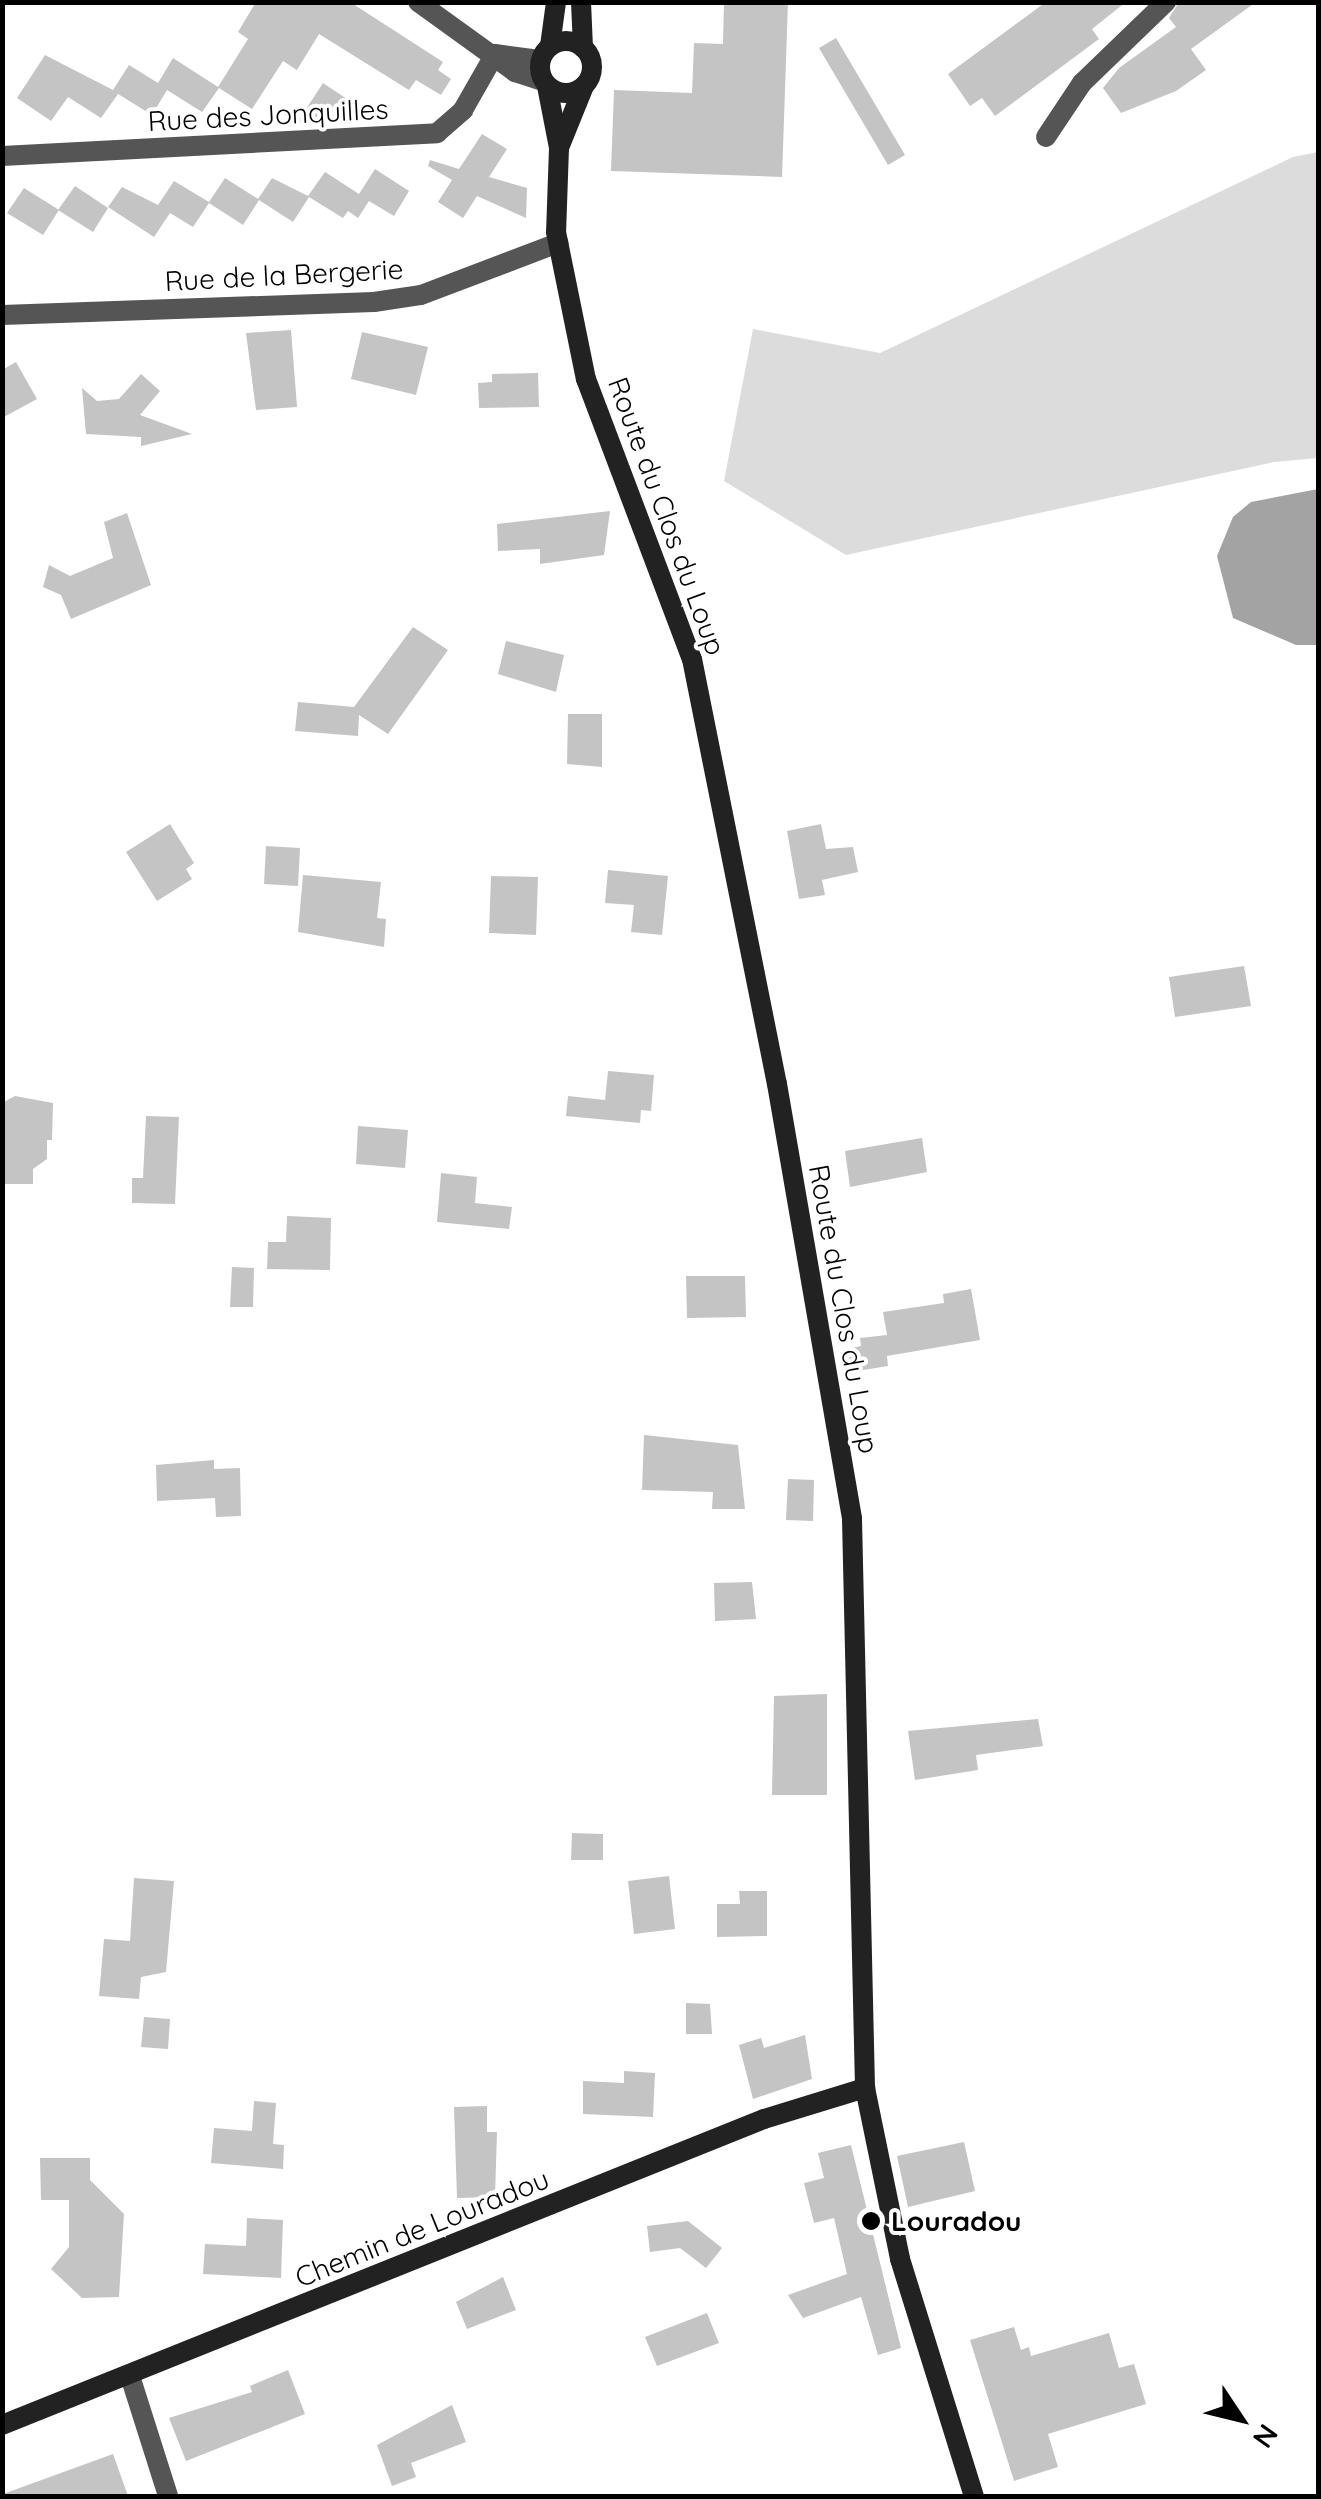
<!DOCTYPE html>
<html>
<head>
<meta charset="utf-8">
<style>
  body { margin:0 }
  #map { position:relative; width:1321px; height:2499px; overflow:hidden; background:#fff; font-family:Quicksand,sans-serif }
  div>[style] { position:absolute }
  .green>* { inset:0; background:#dcdcdc }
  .water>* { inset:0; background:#a3a3a3 }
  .building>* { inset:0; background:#c4c4c4 }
  .street>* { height:20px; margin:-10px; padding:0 10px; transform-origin:10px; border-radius:10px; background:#555 }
  .secondary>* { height:20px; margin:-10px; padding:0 10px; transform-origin:10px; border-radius:10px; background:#222 }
  .secondary>.ring { margin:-10px; padding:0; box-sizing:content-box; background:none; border:20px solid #222; border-radius:50% }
  .dots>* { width:28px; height:28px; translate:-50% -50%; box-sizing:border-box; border:5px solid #fff; border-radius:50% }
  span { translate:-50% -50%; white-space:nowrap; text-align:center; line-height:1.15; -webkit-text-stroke:8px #fff; paint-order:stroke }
  .street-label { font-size:28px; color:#000 }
  .poi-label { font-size:28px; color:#000; font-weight:700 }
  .left { translate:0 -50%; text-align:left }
  .frame { position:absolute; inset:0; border:5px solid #000; pointer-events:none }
  .north { position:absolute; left:1191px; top:2369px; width:100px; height:100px; -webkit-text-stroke:8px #fff; paint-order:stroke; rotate:125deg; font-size:28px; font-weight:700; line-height:40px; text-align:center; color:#000 }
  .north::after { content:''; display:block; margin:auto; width:35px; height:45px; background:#000; clip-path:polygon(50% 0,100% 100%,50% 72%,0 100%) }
</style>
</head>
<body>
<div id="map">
  <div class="green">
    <div style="clip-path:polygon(1318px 152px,1318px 458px,1274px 462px,846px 555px,724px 481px,753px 329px,880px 353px,1293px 157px)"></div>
  </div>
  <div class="water">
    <div style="clip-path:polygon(1318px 489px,1318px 645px,1296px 645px,1233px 618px,1217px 556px,1233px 517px,1251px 502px)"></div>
  </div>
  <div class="building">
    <div style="clip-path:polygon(256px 2px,350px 2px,443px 62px,438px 70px,451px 79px,441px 95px,416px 80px,409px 90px,319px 34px,297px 70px,283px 61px,252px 109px,219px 88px,202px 112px,167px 90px,152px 115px,118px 94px,101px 118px,68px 97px,51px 121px,17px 98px,45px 55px,113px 90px,129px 65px,158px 83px,173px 58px,218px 87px,248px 39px,238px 32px)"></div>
    <div style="clip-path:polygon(724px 2px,788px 2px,782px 177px,611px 171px,614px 90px,692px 93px,694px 43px,723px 44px)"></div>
    <div style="clip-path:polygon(1046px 2px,1126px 2px,1092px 29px,1099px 39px,995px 116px,982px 98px,970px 106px,948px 74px)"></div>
    <div style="clip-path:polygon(1179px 2px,1256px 2px,1191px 49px,1206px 70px,1176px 91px,1121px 113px,1103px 88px,1119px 68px,1176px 27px,1169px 18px)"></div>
    <div style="clip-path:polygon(836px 38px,905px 155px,888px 165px,819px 48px)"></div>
    <div style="clip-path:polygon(323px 83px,377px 119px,297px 123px)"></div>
    <div style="clip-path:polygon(482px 134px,507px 149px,489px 177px,527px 188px,526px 218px,477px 196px,463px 218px,438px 202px,452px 180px,428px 166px,430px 160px,459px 169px)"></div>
    <div style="clip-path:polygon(375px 169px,409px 191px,394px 216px,369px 201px,358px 218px,348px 211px,343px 218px,309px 197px,293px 222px,259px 200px,243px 225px,209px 203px,193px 227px,170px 213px,154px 237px,108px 207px,122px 187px,158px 205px,174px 181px,209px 202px,225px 178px,258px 199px,272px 178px,308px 196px,325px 172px,359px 194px)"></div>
    <div style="clip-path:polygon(75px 186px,108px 208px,93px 232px,58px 210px)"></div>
    <div style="clip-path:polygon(24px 188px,59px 210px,43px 235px,7px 213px)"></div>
    <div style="clip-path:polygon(291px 330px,297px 407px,256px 410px,246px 333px)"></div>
    <div style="clip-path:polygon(362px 332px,428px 347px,416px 395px,351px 379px)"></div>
    <div style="clip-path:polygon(16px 362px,37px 399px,2px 418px,2px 370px)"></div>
    <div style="clip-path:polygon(538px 373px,539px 407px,479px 408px,478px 383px,492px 382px,492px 374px)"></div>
    <div style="clip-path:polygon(141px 374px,160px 391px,140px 415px,192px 434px,141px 446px,141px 437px,86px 434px,82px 388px,97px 401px,119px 399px)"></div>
    <div style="clip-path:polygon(610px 511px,604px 555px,540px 564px,540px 549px,498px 551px,497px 524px)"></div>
    <div style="clip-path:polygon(127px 513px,151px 585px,71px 619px,61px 595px,43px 587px,49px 565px,70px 576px,113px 558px,104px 522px)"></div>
    <div style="clip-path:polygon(413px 627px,448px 650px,388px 734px,359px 715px,358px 736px,295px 731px,298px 702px,354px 707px)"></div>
    <div style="clip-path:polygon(506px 641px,564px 655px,556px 692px,498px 674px)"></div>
    <div style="clip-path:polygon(568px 714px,602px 714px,602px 767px,567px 764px)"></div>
    <div style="clip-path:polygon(170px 824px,194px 863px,186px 869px,192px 879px,157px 901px,126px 852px)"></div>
    <div style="clip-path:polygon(821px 824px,826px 849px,853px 847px,858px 872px,822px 880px,825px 895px,799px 899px,787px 831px)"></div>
    <div style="clip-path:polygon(266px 846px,300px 848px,298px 886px,264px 884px)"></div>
    <div style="clip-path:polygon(608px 870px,668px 876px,662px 935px,631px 932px,634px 905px,605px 903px)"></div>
    <div style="clip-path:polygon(303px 875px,381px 882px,377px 918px,386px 919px,384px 947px,298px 932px)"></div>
    <div style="clip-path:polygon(491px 876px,538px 877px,536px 935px,489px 933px)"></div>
    <div style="clip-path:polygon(1244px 966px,1251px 1006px,1175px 1017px,1169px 977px)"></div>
    <div style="clip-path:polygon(608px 1071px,654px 1075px,651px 1111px,641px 1110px,640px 1123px,566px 1116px,568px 1096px,605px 1100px)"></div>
    <div style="clip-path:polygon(15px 1096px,53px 1103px,52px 1140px,47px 1140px,47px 1159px,33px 1169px,33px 1184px,2px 1184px,2px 1103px)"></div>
    <div style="clip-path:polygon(146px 1116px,179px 1117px,175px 1204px,132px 1203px,132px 1178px,143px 1178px)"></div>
    <div style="clip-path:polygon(358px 1126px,408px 1130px,405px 1168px,356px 1164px)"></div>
    <div style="clip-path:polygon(922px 1138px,927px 1172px,850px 1187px,845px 1151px)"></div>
    <div style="clip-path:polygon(441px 1173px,477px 1177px,475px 1203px,512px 1207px,509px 1229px,437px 1222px)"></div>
    <div style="clip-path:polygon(287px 1216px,331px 1218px,330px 1270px,267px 1269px,268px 1242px,286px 1242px)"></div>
    <div style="clip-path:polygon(232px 1267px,254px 1268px,253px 1307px,230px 1307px)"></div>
    <div style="clip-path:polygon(686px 1276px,745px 1276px,746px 1317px,687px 1318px)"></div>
    <div style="clip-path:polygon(971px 1289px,980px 1340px,887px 1356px,888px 1366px,851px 1372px,848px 1349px,861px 1346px,860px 1338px,887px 1335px,883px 1312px,944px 1303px,943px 1294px)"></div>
    <div style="clip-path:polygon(644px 1435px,738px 1445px,745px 1509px,712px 1509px,713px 1492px,642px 1490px)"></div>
    <div style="clip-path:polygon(214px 1460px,214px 1469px,240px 1468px,241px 1516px,216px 1517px,215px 1498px,157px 1501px,156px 1465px)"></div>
    <div style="clip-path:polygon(788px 1479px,814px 1480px,813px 1521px,786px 1520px)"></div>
    <div style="clip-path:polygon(752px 1582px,756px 1619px,715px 1621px,714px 1583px)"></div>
    <div style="clip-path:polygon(827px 1694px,827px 1795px,772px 1795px,774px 1696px)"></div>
    <div style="clip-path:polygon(1038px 1719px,1043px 1746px,976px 1755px,978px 1770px,915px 1780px,908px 1731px)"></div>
    <div style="clip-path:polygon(572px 1833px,603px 1834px,603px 1860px,571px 1860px)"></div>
    <div style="clip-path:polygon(669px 1876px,675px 1929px,634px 1934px,628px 1881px)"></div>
    <div style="clip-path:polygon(134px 1878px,174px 1881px,166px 1972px,141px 1977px,139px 1999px,99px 1996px,104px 1939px,130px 1941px)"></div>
    <div style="clip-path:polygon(739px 1891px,767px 1891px,767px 1936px,717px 1937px,717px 1904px,740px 1904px)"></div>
    <div style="clip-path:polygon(686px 2003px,710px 2004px,712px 2034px,686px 2034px)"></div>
    <div style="clip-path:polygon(144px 2017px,170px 2019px,168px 2049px,141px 2047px)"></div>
    <div style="clip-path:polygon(805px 2035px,812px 2079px,753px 2099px,739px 2045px,761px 2038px,764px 2048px)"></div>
    <div style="clip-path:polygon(624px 2071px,655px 2073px,653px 2117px,583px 2114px,583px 2081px,624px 2083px)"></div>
    <div style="clip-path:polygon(254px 2101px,276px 2103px,273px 2144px,284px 2145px,283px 2169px,211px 2163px,214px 2128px,252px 2131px)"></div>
    <div style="clip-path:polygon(487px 2106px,487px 2132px,497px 2132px,495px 2197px,457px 2198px,454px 2107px)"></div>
    <div style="clip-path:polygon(964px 2142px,975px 2191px,908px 2207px,897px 2156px)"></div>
    <div style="clip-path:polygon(851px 2145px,901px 2348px,878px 2355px,861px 2297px,803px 2318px,788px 2295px,847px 2274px,834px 2218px,814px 2223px,804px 2183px,824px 2178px,818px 2153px)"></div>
    <div style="clip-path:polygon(40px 2158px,90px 2158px,90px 2180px,124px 2214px,119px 2297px,82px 2298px,51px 2269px,69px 2247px,69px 2200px,41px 2200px)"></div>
    <div style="clip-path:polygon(247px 2218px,283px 2220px,281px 2278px,203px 2274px,205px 2244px,246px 2246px)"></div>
    <div style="clip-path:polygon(688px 2221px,722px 2248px,706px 2268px,680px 2248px,650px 2252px,647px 2226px)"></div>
    <div style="clip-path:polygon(503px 2277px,516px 2310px,467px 2329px,456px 2302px)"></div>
    <div style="clip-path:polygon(707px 2313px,719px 2343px,657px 2366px,645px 2337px)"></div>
    <div style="clip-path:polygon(1014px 2327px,1021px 2350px,1029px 2347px,1031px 2356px,1109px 2333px,1119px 2368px,1134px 2364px,1146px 2404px,1048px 2434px,1058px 2467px,1014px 2481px,970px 2340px)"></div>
    <div style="clip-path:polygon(288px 2370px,305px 2414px,186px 2461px,169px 2418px,252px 2392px,250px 2386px)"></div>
    <div style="clip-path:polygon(452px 2405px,466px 2442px,411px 2463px,416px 2477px,392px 2486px,377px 2445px)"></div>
    <div style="clip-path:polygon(113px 2454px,128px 2496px,3px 2496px,3px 2494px)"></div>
  </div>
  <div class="street">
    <div style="left:418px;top:2px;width:120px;rotate:35.8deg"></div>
    <div style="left:515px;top:72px;width:29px;rotate:18deg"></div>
    <div style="left:495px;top:54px;width:45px;rotate:7.6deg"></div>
    <div style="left:1046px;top:137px;width:65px;rotate:-56.3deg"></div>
    <div style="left:1082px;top:83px;width:117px;rotate:-44deg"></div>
    <div style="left:2px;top:156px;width:436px;rotate:-3deg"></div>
    <div style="left:437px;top:133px;width:35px;rotate:-41deg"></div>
    <div style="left:463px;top:110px;width:64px;rotate:-60.3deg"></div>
    <div style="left:2px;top:315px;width:372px;rotate:-2deg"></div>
    <div style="left:374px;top:302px;width:48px;rotate:-8.5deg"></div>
    <div style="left:421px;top:295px;width:147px;rotate:-20.8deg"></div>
    <div style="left:130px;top:2376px;width:126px;rotate:72.4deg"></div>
  </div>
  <div class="secondary">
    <div style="left:581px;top:2px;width:46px;rotate:87.5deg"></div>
    <div class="ring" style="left:540px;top:41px;width:32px;height:32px"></div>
    <div style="left:550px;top:46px;width:44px;rotate:-82.2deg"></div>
    <div style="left:547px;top:86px;width:63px;rotate:79deg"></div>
    <div style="left:584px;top:86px;width:67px;rotate:112deg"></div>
    <div style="left:559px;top:148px;width:84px;rotate:92deg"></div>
    <div style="left:556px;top:232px;width:150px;rotate:78.5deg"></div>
    <div style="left:586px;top:379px;width:299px;rotate:69.3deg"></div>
    <div style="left:692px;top:659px;width:433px;rotate:78.7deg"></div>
    <div style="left:777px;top:1084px;width:441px;rotate:80.2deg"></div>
    <div style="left:852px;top:1519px;width:569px;rotate:88.69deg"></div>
    <div style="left:865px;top:2088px;width:175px;rotate:78.4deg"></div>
    <div style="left:900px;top:2259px;width:248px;rotate:72.7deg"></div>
    <div style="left:2px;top:2425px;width:821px;rotate:-21.88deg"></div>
    <div style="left:764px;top:2119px;width:106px;rotate:-17.1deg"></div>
  </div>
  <div class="dots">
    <div style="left:871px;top:2221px;background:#000"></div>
  </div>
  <div class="street-label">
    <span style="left:268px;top:115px;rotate:-3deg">Rue des Jonquilles</span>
    <span style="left:284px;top:275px;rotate:-3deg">Rue de la Bergerie</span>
    <span style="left:667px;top:516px;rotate:70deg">Route du Clos du Loup</span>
    <span style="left:844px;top:1309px;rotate:80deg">Route du Clos du Loup</span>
    <span style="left:422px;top:2228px;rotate:-22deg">Chemin de Louradou</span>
  </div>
  <div class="poi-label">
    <span class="left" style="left:891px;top:2221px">Louradou</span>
  </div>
  <div class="frame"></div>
  <div class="north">N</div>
</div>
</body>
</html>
